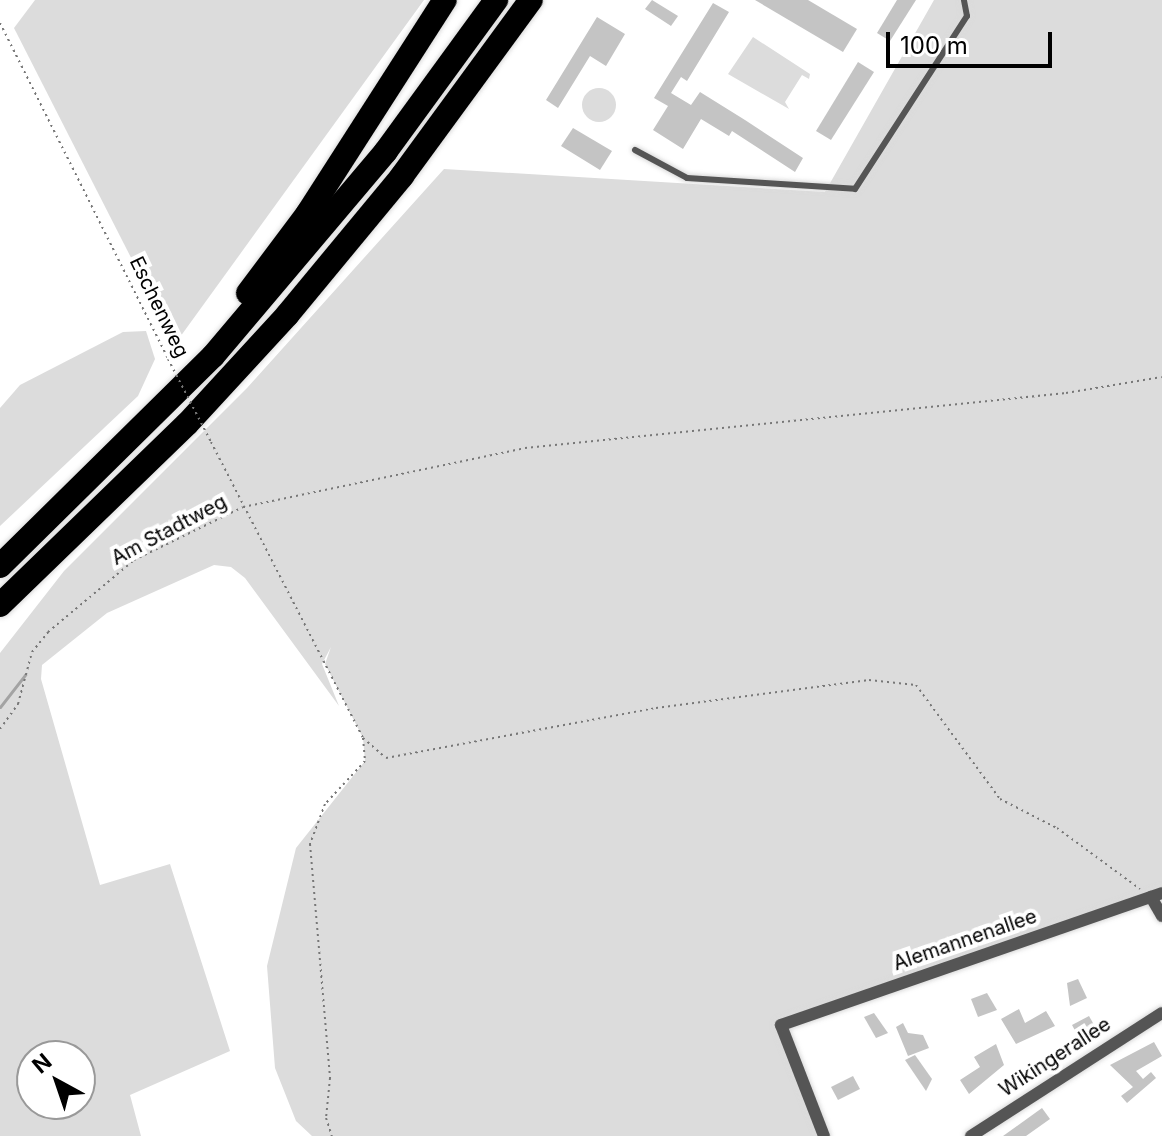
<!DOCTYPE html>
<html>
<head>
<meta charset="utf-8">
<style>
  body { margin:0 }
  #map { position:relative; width:1162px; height:1136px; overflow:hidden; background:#fff; font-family:Inter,sans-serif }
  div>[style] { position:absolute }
  .green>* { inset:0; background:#dcdcdc }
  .round { border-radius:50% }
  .stream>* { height:3px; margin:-1.5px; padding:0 1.5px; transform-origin:1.5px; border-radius:1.5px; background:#a3a3a3 }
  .building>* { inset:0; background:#c4c4c4 }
  .path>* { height:2px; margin-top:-1px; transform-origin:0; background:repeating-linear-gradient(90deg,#777 0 2px,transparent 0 6px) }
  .roads { filter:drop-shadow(0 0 2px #dbdbdb) drop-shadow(0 0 2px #dbdbdb) }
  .service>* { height:6px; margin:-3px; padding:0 3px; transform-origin:3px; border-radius:3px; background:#555 }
  .minor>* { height:12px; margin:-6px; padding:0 6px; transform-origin:6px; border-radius:6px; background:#555 }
  .motorway>* { height:24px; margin:-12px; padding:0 12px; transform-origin:12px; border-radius:12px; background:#000 }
  .path-bridge>* { height:2px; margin-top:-1px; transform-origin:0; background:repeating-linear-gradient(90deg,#777 0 2px,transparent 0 6px) }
  span { translate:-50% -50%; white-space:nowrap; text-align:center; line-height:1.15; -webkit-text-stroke:8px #fff; paint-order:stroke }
  .street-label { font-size:20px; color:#000 }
  .north { position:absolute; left:16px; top:1040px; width:80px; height:80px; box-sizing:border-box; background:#fff; border:2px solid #999; border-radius:50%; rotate:320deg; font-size:22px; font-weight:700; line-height:32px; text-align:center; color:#000 }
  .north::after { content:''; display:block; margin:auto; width:28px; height:36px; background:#000; clip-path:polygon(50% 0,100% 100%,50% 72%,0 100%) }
  .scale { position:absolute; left:886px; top:32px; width:166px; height:36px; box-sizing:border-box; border:4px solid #000; border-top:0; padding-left:10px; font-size:24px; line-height:28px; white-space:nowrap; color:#000; -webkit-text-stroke:6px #fff; paint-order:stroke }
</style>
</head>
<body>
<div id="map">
  <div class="green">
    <div style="clip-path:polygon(35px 0,424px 0,175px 344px,14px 28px)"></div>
    <div style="clip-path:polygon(evenodd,934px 0,1162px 0,1162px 893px,782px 1025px,824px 1136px,312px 1136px,296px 1121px,275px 1068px,267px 966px,296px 848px,365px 761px,363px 738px,325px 664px,331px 647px,322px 664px,339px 706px,245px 578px,231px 567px,214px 565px,107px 613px,42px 665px,41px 679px,100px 885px,170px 864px,230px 1051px,130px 1095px,141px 1136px,0 1136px,0 653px,64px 571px,247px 388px,444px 169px,825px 192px,934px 0,32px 1056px,80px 1056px,80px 1104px,32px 1104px,32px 1056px)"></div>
    <div style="clip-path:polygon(753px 37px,810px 74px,809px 79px,802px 75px,785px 102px,789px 109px,728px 74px)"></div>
    <div class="round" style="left:582px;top:88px;width:34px;height:34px"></div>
    <div style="clip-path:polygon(146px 331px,155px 359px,138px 396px,0 526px,0 408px,20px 385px,123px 332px)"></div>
  </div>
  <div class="stream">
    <div style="left:0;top:707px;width:41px;rotate:-52deg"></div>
  </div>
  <div class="building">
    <div style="clip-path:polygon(652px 0,678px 16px,671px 26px,645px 9px)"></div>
    <div style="clip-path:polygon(755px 0,808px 0,857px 29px,843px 52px)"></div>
    <div style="clip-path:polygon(897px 0,916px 0,890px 41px,877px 33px)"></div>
    <div style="clip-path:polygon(713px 3px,729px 12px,687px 81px,681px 77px,671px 93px,691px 105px,700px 92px,745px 120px,803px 158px,795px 172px,732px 131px,729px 136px,701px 119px,683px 149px,653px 130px,668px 106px,654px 98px)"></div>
    <div style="clip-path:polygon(597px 17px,625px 34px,606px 66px,590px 56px,558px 108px,546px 100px)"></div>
    <div style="clip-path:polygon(858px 62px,874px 72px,831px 140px,816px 131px)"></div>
    <div style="clip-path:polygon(573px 128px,612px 151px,600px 170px,561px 146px)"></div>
    <div style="clip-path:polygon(1078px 979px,1087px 998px,1070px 1006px,1067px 983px)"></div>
    <div style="clip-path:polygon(987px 993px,997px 1010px,978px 1017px,971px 999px)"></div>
    <div style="clip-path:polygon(1019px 1009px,1025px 1023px,1046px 1011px,1055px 1026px,1016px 1044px,1001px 1019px)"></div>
    <div style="clip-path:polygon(874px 1013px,888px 1033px,876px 1038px,864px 1017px)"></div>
    <div style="clip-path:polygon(1089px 1016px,1097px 1030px,1080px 1040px,1072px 1025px)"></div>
    <div style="clip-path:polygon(903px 1023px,908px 1033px,923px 1035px,929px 1048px,908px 1056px,896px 1027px)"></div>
    <div style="clip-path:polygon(1154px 1042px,1162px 1056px,1136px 1071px,1143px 1079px,1151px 1072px,1156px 1078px,1127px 1103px,1121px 1096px,1133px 1087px,1110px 1065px)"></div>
    <div style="clip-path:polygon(996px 1044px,1004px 1065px,969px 1094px,960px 1080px,980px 1067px,974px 1057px)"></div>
    <div style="clip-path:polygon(915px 1055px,932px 1079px,926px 1091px,905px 1060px)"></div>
    <div style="clip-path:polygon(853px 1076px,860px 1089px,838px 1100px,831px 1087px)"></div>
    <div style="clip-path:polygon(1042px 1108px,1050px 1119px,1026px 1136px,1003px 1136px)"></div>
  </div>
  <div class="path">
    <div style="left:0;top:23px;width:376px;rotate:63.4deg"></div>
    <div style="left:211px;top:442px;width:333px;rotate:62.8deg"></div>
    <div style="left:363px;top:738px;width:23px;rotate:85deg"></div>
    <div style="left:365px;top:761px;width:59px;rotate:132.9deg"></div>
    <div style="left:325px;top:804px;width:43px;rotate:110.6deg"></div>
    <div style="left:310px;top:844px;width:235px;rotate:85.1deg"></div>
    <div style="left:330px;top:1078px;width:40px;rotate:95.7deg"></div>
    <div style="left:326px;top:1118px;width:19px;rotate:72deg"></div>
    <div style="left:0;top:729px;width:31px;rotate:-54deg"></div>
    <div style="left:18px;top:704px;width:54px;rotate:-74.9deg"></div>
    <div style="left:32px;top:652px;width:26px;rotate:-51deg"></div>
    <div style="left:48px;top:632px;width:112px;rotate:-39.9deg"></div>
    <div style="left:134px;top:560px;width:121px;rotate:-25.9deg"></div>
    <div style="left:243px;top:507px;width:288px;rotate:-11.8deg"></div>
    <div style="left:525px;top:448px;width:544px;rotate:-5.8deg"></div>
    <div style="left:1066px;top:393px;width:97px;rotate:-9.5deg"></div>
    <div style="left:363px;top:738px;width:30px;rotate:41deg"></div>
    <div style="left:386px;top:758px;width:275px;rotate:-10.5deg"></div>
    <div style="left:656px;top:708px;width:215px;rotate:-7.5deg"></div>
    <div style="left:869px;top:680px;width:47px;rotate:6.1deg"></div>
    <div style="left:916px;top:685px;width:142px;rotate:53.6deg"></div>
    <div style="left:1000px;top:799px;width:64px;rotate:27deg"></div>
    <div style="left:1057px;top:828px;width:103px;rotate:36.3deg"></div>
  </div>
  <div class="roads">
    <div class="service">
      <div style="left:635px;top:150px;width:59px;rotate:28.3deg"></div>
      <div style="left:687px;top:178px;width:168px;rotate:3.7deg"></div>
      <div style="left:855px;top:189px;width:206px;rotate:-57.1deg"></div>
      <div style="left:967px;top:16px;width:16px;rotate:-101deg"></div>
    </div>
    <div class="minor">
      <div style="left:1151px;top:897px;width:22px;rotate:60deg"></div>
      <div style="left:824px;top:1136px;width:119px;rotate:-111.2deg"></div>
      <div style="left:781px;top:1025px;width:403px;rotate:-19.1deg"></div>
      <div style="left:971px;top:1136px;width:227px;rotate:-32.8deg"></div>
    </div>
    <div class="motorway">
      <div style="left:248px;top:293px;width:100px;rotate:-53.1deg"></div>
      <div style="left:308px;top:213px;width:253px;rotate:-57.3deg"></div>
      <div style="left:0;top:566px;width:299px;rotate:-44.6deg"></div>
      <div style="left:213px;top:356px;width:268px;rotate:-49.8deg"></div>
      <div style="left:386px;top:151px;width:187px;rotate:-53.9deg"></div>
      <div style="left:0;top:605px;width:260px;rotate:-44.1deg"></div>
      <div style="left:187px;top:424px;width:149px;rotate:-47.4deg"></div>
      <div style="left:288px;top:314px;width:179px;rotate:-50.4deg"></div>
      <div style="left:402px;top:176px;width:218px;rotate:-53.8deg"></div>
    </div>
  </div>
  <div class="path-bridge">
    <div style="left:168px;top:359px;width:93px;rotate:62.6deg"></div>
  </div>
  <div class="street-label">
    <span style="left:159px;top:307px;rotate:64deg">Eschenweg</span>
    <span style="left:169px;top:530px;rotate:-28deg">Am Stadtweg</span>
    <span style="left:965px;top:940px;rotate:-19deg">Alemannenallee</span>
    <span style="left:1055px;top:1057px;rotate:-33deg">Wikingerallee</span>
  </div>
  <div class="north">N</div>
  <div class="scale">100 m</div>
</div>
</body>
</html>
